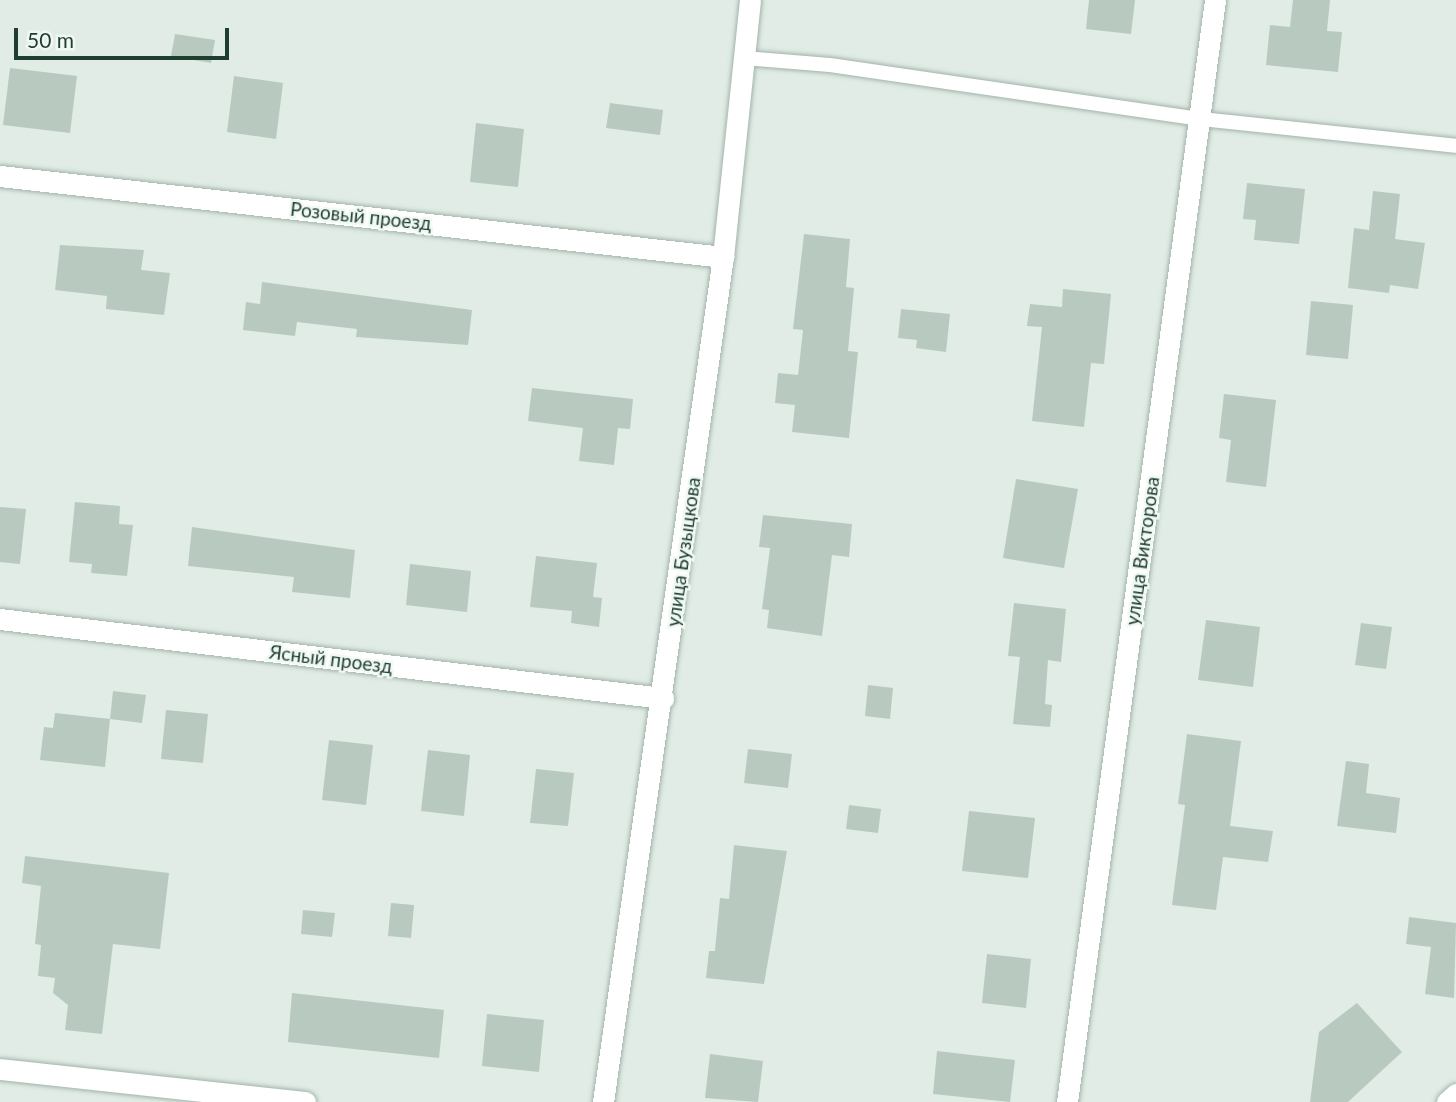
<!DOCTYPE html>
<html>
<head>
<meta charset="utf-8">
<style>
  body { margin:0 }
  #map { position:relative; width:1456px; height:1102px; overflow:hidden; background:#e0ece5; font-family:Lato,sans-serif }
  div>[style] { position:absolute }
  .building>* { inset:0; background:#b8cac0 }
  .roads { filter:drop-shadow(0 0 2px #a2b4ab) drop-shadow(0 0 2px #a2b4ab) }
  .lane>* { height:14px; margin:-7px; padding:0 7px; transform-origin:7px; border-radius:7px; background:#fff }
  .street>* { height:21px; margin:-10.5px; padding:0 10.5px; transform-origin:10.5px; border-radius:10.5px; background:#fff }
  span { translate:-50% -50%; white-space:nowrap; text-align:center; line-height:1.15; -webkit-text-stroke:5px #f0f8f3; paint-order:stroke }
  .street-label { font-size:19px; color:#1f3d31 }
  .scale { position:absolute; left:14px; top:28px; width:215px; height:32px; box-sizing:border-box; border:4px solid #1f3d31; border-top:0; padding-left:9px; font-size:21px; line-height:24px; white-space:nowrap; color:#1f3d31; -webkit-text-stroke:5px #f0f8f3; paint-order:stroke }
</style>
</head>
<body>
<div id="map">
  <div class="building">
    <div style="clip-path:polygon(1089px 0,1135px 0,1131px 34px,1086px 29px)"></div>
    <div style="clip-path:polygon(1293px 0,1330px 0,1327px 31px,1342px 32px,1338px 72px,1266px 65px,1270px 25px,1290px 27px)"></div>
    <div style="clip-path:polygon(175px 34px,215px 40px,211px 63px,171px 56px)"></div>
    <div style="clip-path:polygon(10px 68px,77px 76px,70px 133px,3px 125px)"></div>
    <div style="clip-path:polygon(234px 76px,283px 83px,276px 139px,227px 132px)"></div>
    <div style="clip-path:polygon(610px 103px,663px 110px,660px 135px,606px 128px)"></div>
    <div style="clip-path:polygon(476px 123px,524px 129px,518px 187px,470px 182px)"></div>
    <div style="clip-path:polygon(1247px 183px,1305px 189px,1299px 244px,1254px 240px,1256px 220px,1243px 219px)"></div>
    <div style="clip-path:polygon(1373px 191px,1400px 194px,1395px 239px,1425px 243px,1418px 289px,1390px 285px,1389px 293px,1348px 288px,1354px 228px,1369px 230px)"></div>
    <div style="clip-path:polygon(804px 234px,850px 239px,846px 287px,854px 288px,848px 351px,858px 352px,849px 438px,792px 432px,795px 405px,775px 403px,778px 373px,798px 375px,803px 330px,793px 329px)"></div>
    <div style="clip-path:polygon(60px 245px,144px 250px,141px 270px,170px 273px,164px 315px,106px 309px,107px 296px,55px 290px)"></div>
    <div style="clip-path:polygon(262px 282px,472px 310px,468px 345px,356px 337px,357px 329px,297px 322px,295px 336px,243px 330px,246px 302px,260px 304px)"></div>
    <div style="clip-path:polygon(1063px 289px,1111px 294px,1104px 364px,1091px 363px,1084px 427px,1032px 421px,1042px 327px,1027px 326px,1030px 304px,1062px 307px)"></div>
    <div style="clip-path:polygon(1311px 301px,1353px 305px,1348px 359px,1306px 355px)"></div>
    <div style="clip-path:polygon(901px 309px,950px 314px,946px 352px,916px 348px,917px 340px,898px 338px)"></div>
    <div style="clip-path:polygon(532px 388px,633px 399px,630px 429px,618px 428px,614px 465px,579px 461px,583px 428px,528px 421px)"></div>
    <div style="clip-path:polygon(1224px 394px,1276px 400px,1266px 487px,1226px 482px,1231px 440px,1219px 438px)"></div>
    <div style="clip-path:polygon(1016px 479px,1078px 489px,1064px 568px,1003px 558px)"></div>
    <div style="clip-path:polygon(75px 502px,120px 506px,119px 524px,133px 525px,127px 576px,91px 573px,92px 564px,69px 562px)"></div>
    <div style="clip-path:polygon(0 507px,26px 509px,20px 564px,0 562px)"></div>
    <div style="clip-path:polygon(763px 515px,852px 524px,849px 557px,832px 555px,822px 636px,767px 628px,769px 610px,762px 609px,770px 548px,759px 547px)"></div>
    <div style="clip-path:polygon(192px 527px,355px 550px,350px 598px,292px 592px,294px 577px,188px 566px)"></div>
    <div style="clip-path:polygon(536px 556px,597px 563px,593px 597px,602px 598px,599px 627px,571px 623px,572px 611px,530px 607px)"></div>
    <div style="clip-path:polygon(410px 564px,471px 571px,467px 612px,406px 605px)"></div>
    <div style="clip-path:polygon(1014px 603px,1066px 609px,1061px 662px,1048px 660px,1045px 704px,1052px 705px,1050px 727px,1013px 724px,1020px 657px,1008px 656px)"></div>
    <div style="clip-path:polygon(1206px 620px,1260px 627px,1253px 687px,1198px 680px)"></div>
    <div style="clip-path:polygon(1361px 623px,1392px 627px,1386px 669px,1355px 665px)"></div>
    <div style="clip-path:polygon(868px 685px,893px 688px,890px 719px,865px 716px)"></div>
    <div style="clip-path:polygon(113px 691px,146px 695px,142px 723px,110px 719px)"></div>
    <div style="clip-path:polygon(166px 710px,208px 714px,203px 763px,161px 759px)"></div>
    <div style="clip-path:polygon(55px 713px,110px 719px,105px 767px,40px 760px,44px 727px,53px 728px)"></div>
    <div style="clip-path:polygon(1187px 734px,1241px 741px,1230px 826px,1273px 831px,1268px 862px,1223px 857px,1216px 910px,1172px 905px,1185px 805px,1178px 804px)"></div>
    <div style="clip-path:polygon(329px 740px,373px 745px,366px 805px,322px 800px)"></div>
    <div style="clip-path:polygon(748px 749px,792px 754px,788px 788px,744px 783px)"></div>
    <div style="clip-path:polygon(428px 750px,470px 755px,464px 816px,421px 811px)"></div>
    <div style="clip-path:polygon(1346px 761px,1369px 764px,1366px 793px,1400px 798px,1396px 833px,1337px 826px)"></div>
    <div style="clip-path:polygon(536px 769px,574px 773px,568px 826px,530px 823px)"></div>
    <div style="clip-path:polygon(849px 805px,881px 809px,878px 833px,846px 829px)"></div>
    <div style="clip-path:polygon(969px 811px,1035px 818px,1028px 878px,962px 871px)"></div>
    <div style="clip-path:polygon(734px 845px,787px 851px,764px 984px,706px 978px,709px 951px,715px 951px,720px 898px,729px 899px)"></div>
    <div style="clip-path:polygon(25px 856px,169px 873px,160px 949px,113px 944px,102px 1034px,65px 1030px,68px 1005px,53px 993px,55px 978px,38px 976px,41px 945px,35px 944px,41px 886px,22px 883px)"></div>
    <div style="clip-path:polygon(391px 903px,414px 905px,411px 938px,388px 936px)"></div>
    <div style="clip-path:polygon(303px 910px,335px 913px,332px 937px,301px 934px)"></div>
    <div style="clip-path:polygon(1409px 917px,1456px 923px,1454px 998px,1425px 994px,1431px 947px,1406px 944px)"></div>
    <div style="clip-path:polygon(987px 954px,1031px 959px,1026px 1008px,982px 1003px)"></div>
    <div style="clip-path:polygon(292px 993px,444px 1010px,439px 1058px,288px 1042px)"></div>
    <div style="clip-path:polygon(1357px 1003px,1402px 1052px,1348px 1102px,1310px 1102px,1319px 1032px)"></div>
    <div style="clip-path:polygon(487px 1014px,544px 1020px,539px 1072px,482px 1066px)"></div>
    <div style="clip-path:polygon(937px 1051px,1015px 1060px,1010px 1102px,933px 1094px)"></div>
    <div style="clip-path:polygon(710px 1054px,763px 1061px,758px 1102px,705px 1098px)"></div>
  </div>
  <div class="roads">
    <div class="lane">
      <div style="left:744px;top:58px;width:86px;rotate:4.7deg"></div>
      <div style="left:830px;top:65px;width:375px;rotate:8.3deg"></div>
      <div style="left:1201px;top:119px;width:256px;rotate:6deg"></div>
    </div>
    <div class="street">
      <div style="left:0;top:176px;width:728px;rotate:6.39deg"></div>
      <div style="left:0;top:619px;width:668px;rotate:6.8deg"></div>
      <div style="left:0;top:1069px;width:307px;rotate:6.2deg"></div>
      <div style="left:603px;top:1102px;width:853px;rotate:-81.92deg"></div>
      <div style="left:723px;top:257px;width:258px;rotate:-84deg"></div>
      <div style="left:1067px;top:1102px;width:1112px;rotate:-82.35deg"></div>
      <div style="left:1447px;top:1102px;width:12px;rotate:-42deg"></div>
    </div>
  </div>
  <div class="street-label">
    <span style="left:361px;top:216px;rotate:6deg">Розовый проезд</span>
    <span style="left:1142px;top:551px;rotate:-82deg">улица Викторова</span>
    <span style="left:683px;top:552px;rotate:-82deg">улица Бузыцкова</span>
    <span style="left:331px;top:659px;rotate:7deg">Ясный проезд</span>
  </div>
  <div class="scale">50 m</div>
</div>
</body>
</html>
